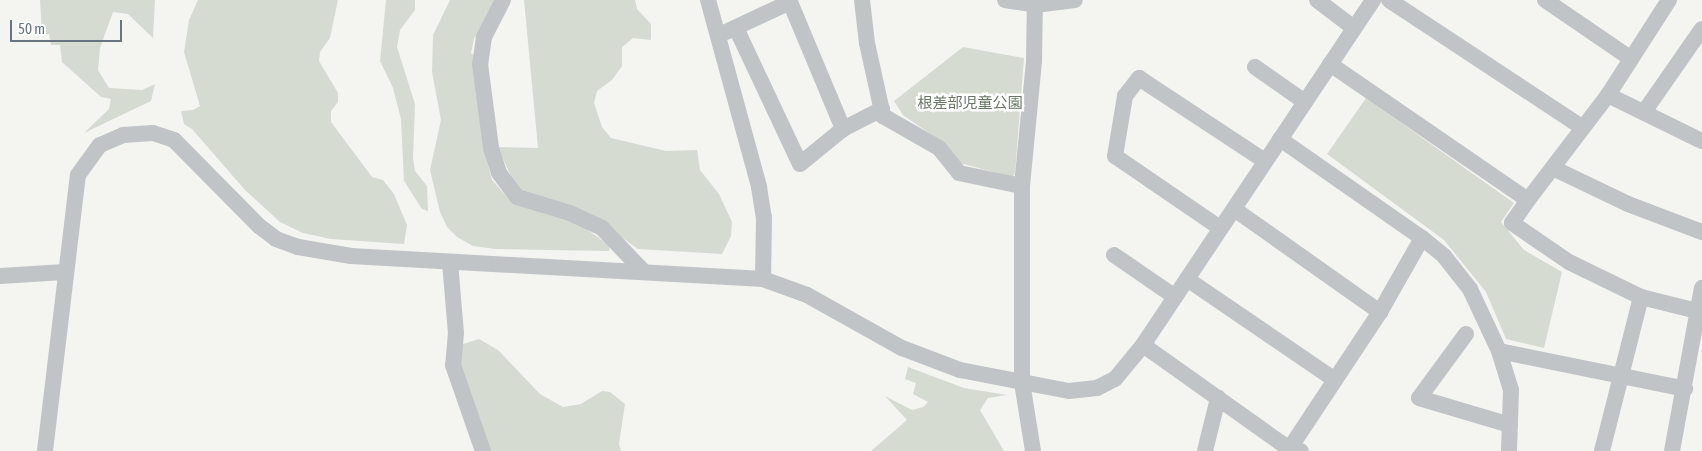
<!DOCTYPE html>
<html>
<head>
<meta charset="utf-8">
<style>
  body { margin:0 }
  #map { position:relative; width:1702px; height:451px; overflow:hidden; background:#f4f4f1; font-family:"Asap Condensed","Noto Sans JP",sans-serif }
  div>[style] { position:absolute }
  .green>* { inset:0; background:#d6dbd2 }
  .minor>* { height:16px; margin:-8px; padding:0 8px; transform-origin:8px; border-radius:8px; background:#c0c4c7 }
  span { translate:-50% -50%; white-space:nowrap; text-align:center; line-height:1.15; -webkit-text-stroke:5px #fff; paint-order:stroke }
  .park-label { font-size:15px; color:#697864 }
  .scale { position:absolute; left:10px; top:20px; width:112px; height:22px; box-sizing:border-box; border:2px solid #667580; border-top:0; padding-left:6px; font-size:15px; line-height:18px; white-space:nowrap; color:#667580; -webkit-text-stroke:4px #fff; paint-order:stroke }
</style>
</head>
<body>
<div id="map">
  <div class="green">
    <div style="clip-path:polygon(40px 0,155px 0,153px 38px,128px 14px,113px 12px,100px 48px,98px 70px,109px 88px,142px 90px,155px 84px,151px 101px,84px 133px,109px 109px,111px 99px,101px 97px,62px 62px,60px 45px,51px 45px,49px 34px,42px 34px)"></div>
    <div style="clip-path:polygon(198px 0,338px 0,330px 38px,320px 52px,319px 61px,338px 93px,338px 102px,331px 111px,331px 122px,372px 177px,383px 180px,394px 194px,407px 225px,404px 244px,331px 239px,303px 233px,280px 222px,245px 190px,192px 129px,184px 124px,181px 111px,193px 110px,200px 106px,184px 52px,189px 20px)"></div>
    <div style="clip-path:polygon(386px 0,415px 0,415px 10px,400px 30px,397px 47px,415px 104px,413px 158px,415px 171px,427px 186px,428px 211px,422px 209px,404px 181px,401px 119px,393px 88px,380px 61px)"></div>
    <div style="clip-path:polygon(450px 0,495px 0,474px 39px,471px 53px,474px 55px,486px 157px,492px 180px,513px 204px,564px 215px,522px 191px,512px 179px,498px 147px,538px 148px,524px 0,635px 0,637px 9px,651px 24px,651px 40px,633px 38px,622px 47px,622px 66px,612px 80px,597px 91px,594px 103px,602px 127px,611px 138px,666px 151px,697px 150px,700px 170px,719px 194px,732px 222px,731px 236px,722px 254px,638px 249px,610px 229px,588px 230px,610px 246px,609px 251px,495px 249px,473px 246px,457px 237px,447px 227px,440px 212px,430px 170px,441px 120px,432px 72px,433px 35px)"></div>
    <div style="clip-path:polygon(963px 47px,1024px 58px,1015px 174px,1012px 177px,960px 163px,939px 140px,903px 115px,894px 101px)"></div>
    <div style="clip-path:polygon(1366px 98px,1514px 203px,1501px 222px,1524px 250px,1562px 272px,1544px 348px,1506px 339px,1486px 292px,1444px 240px,1327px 154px)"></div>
    <div style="clip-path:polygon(479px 339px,498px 350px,540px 394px,563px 407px,581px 404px,602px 391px,610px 392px,625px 404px,619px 444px,621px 451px,488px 451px,460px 367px,460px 345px)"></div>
    <div style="clip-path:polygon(908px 367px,964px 388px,1007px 395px,988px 398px,980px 410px,1004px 451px,871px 451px,907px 420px,885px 396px,912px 410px,923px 407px,928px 402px,913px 394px,916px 383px,905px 379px)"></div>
  </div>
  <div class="minor">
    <div style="left:503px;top:0;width:42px;rotate:117.2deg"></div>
    <div style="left:484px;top:37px;width:27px;rotate:98deg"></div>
    <div style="left:480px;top:64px;width:85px;rotate:82.5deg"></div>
    <div style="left:491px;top:148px;width:26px;rotate:72deg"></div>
    <div style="left:499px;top:173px;width:30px;rotate:53deg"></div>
    <div style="left:517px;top:197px;width:55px;rotate:16.8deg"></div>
    <div style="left:570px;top:213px;width:35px;rotate:25deg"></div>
    <div style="left:602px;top:228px;width:61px;rotate:46.3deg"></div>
    <div style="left:708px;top:0;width:194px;rotate:74.7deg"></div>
    <div style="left:759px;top:187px;width:30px;rotate:81deg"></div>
    <div style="left:764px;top:217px;width:62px;rotate:90.9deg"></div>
    <div style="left:862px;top:0;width:43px;rotate:83.4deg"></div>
    <div style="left:867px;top:43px;width:75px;rotate:77.6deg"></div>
    <div style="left:883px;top:116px;width:64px;rotate:29.7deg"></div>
    <div style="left:939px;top:148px;width:32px;rotate:51deg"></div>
    <div style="left:959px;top:173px;width:64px;rotate:11.7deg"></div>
    <div style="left:1005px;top:0;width:30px;rotate:9deg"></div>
    <div style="left:1035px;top:5px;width:40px;rotate:-7.1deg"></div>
    <div style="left:1317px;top:0;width:46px;rotate:37.1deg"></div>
    <div style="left:1389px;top:0;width:232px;rotate:33.4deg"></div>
    <div style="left:1545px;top:0;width:103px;rotate:34.3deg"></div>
    <div style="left:736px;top:28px;width:150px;rotate:64.8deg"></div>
    <div style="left:800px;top:164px;width:55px;rotate:-39.1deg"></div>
    <div style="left:843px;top:129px;width:44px;rotate:-27.1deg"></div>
    <div style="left:726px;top:32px;width:71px;rotate:-25.1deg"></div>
    <div style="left:790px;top:2px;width:138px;rotate:67.3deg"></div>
    <div style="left:1330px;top:64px;width:240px;rotate:34.5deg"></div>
    <div style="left:1528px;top:200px;width:132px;rotate:-52.7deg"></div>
    <div style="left:1608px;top:95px;width:113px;rotate:-57.3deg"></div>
    <div style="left:1255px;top:67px;width:61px;rotate:35deg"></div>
    <div style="left:1608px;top:95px;width:105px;rotate:26.1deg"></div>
    <div style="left:1644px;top:112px;width:101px;rotate:-55.1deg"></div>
    <div style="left:1280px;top:139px;width:173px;rotate:34.9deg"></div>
    <div style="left:1422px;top:238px;width:28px;rotate:39deg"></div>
    <div style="left:1444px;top:256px;width:42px;rotate:51.8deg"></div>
    <div style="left:1470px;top:289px;width:68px;rotate:64.9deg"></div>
    <div style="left:1499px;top:351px;width:41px;rotate:72.9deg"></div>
    <div style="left:1511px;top:390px;width:61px;rotate:91.9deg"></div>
    <div style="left:1555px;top:169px;width:81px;rotate:25.6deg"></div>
    <div style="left:1628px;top:204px;width:79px;rotate:20.7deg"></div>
    <div style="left:1528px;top:200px;width:28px;rotate:125deg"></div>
    <div style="left:1512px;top:223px;width:69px;rotate:34.4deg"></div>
    <div style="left:1569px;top:262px;width:80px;rotate:25.9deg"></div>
    <div style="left:1641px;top:297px;width:58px;rotate:14deg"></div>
    <div style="left:1234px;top:209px;width:179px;rotate:35.2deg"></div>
    <div style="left:1220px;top:228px;width:127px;rotate:-145.6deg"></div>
    <div style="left:1115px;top:156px;width:61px;rotate:-80.5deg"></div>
    <div style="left:1125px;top:96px;width:23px;rotate:-52deg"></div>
    <div style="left:1139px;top:78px;width:151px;rotate:33.4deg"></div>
    <div style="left:1114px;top:255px;width:74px;rotate:34.5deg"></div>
    <div style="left:450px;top:262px;width:71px;rotate:85.2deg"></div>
    <div style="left:456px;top:333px;width:32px;rotate:95deg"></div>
    <div style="left:453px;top:365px;width:91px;rotate:70.8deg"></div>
    <div style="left:0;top:276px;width:64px;rotate:-3.6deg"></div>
    <div style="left:1187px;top:279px;width:179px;rotate:34.3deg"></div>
    <div style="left:1466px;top:334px;width:79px;rotate:126.3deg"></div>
    <div style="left:1419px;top:398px;width:95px;rotate:16.5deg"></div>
    <div style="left:1143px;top:345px;width:178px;rotate:35.4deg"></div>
    <div style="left:1288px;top:448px;width:13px;rotate:13deg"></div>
    <div style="left:1499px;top:351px;width:190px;rotate:11.5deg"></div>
    <div style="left:45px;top:451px;width:278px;rotate:-83.2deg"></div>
    <div style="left:78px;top:175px;width:37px;rotate:-54deg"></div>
    <div style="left:100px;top:145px;width:25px;rotate:-23deg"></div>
    <div style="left:123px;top:135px;width:30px;rotate:-4deg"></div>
    <div style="left:153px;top:133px;width:22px;rotate:18deg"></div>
    <div style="left:174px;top:140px;width:121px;rotate:45.3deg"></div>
    <div style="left:259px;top:226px;width:21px;rotate:37deg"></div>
    <div style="left:276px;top:239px;width:23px;rotate:20deg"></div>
    <div style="left:298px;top:247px;width:54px;rotate:9.6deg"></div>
    <div style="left:351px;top:256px;width:413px;rotate:3.2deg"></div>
    <div style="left:763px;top:279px;width:47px;rotate:20deg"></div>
    <div style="left:807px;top:295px;width:109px;rotate:29.2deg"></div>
    <div style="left:902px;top:348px;width:62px;rotate:20.8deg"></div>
    <div style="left:960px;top:370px;width:111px;rotate:10.9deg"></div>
    <div style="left:1069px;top:391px;width:28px;rotate:-6deg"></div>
    <div style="left:1097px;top:388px;width:20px;rotate:-27deg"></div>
    <div style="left:1115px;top:379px;width:44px;rotate:-50.5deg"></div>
    <div style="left:1143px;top:345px;width:415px;rotate:-56.3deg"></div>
    <div style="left:1033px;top:451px;width:70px;rotate:-99.1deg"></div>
    <div style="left:1022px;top:382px;width:196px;rotate:-90deg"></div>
    <div style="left:1022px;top:186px;width:126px;rotate:-84.5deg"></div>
    <div style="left:1034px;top:61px;width:61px;rotate:-89.1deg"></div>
    <div style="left:1205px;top:451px;width:55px;rotate:-76.2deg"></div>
    <div style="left:1288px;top:451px;width:167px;rotate:-56.5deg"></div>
    <div style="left:1380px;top:312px;width:85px;rotate:-60.4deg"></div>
    <div style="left:1602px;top:451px;width:159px;rotate:-75.8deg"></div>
    <div style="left:1672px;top:451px;width:166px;rotate:-79.6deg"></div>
  </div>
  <div class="park-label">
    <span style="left:970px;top:103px">根差部児童公園</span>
  </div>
  <div class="scale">50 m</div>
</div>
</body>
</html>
